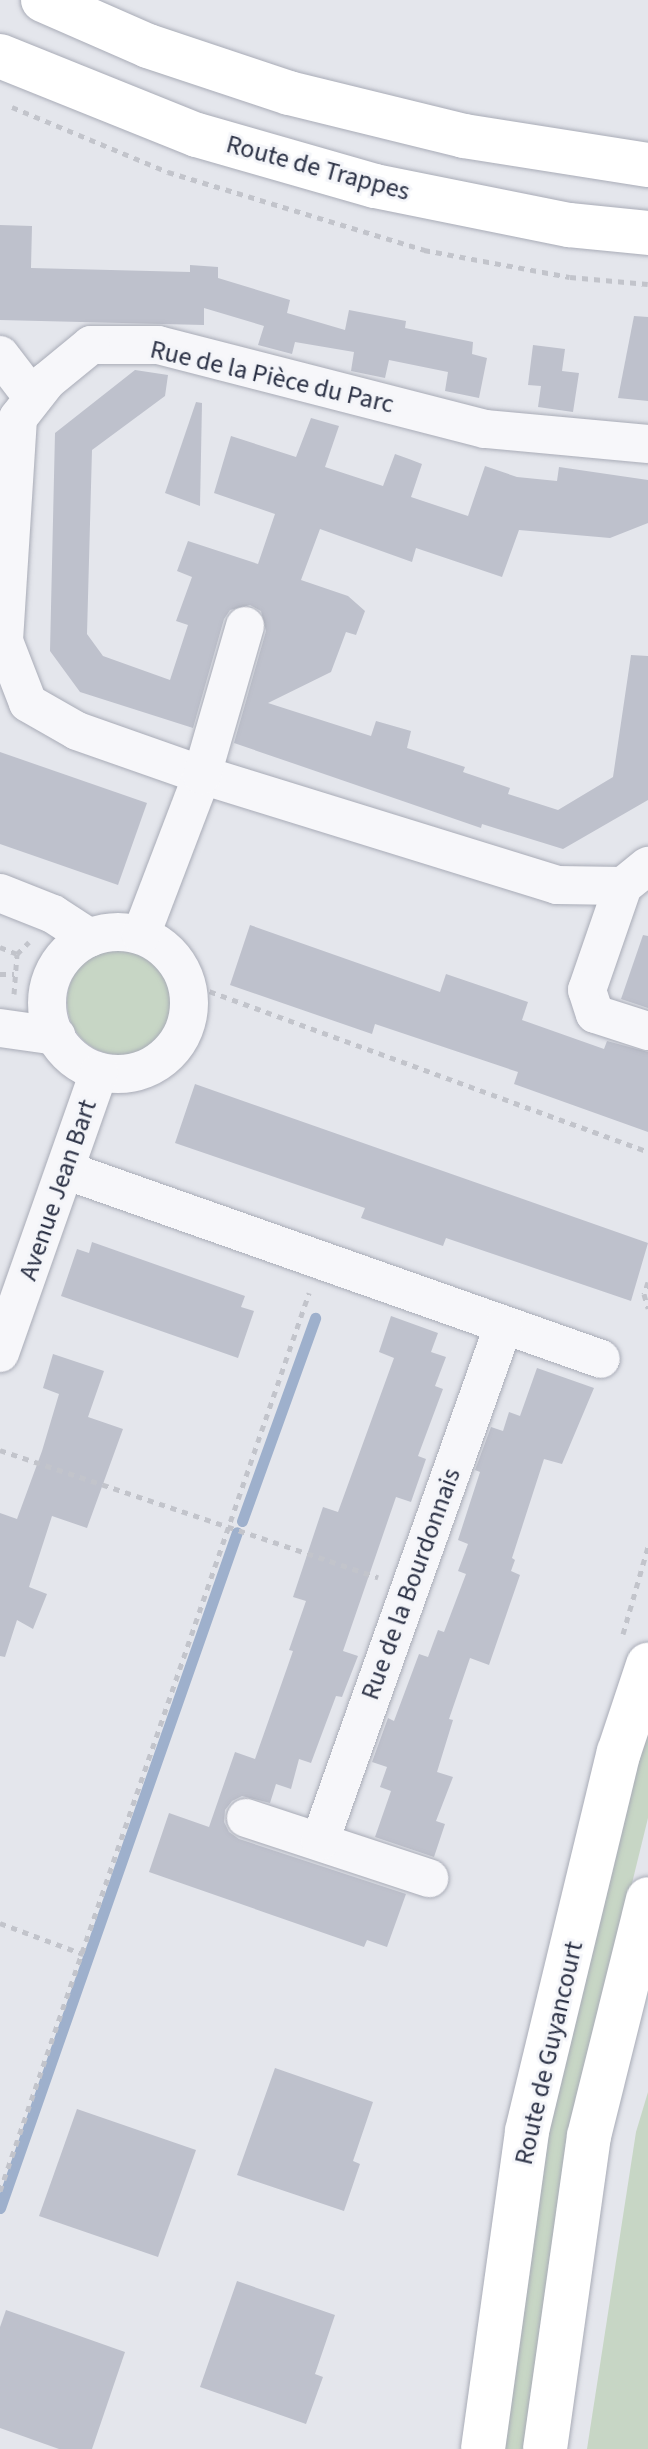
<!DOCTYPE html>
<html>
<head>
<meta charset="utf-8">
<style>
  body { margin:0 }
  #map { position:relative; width:648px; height:2449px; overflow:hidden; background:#e4e6ec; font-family:"Source Sans 3",sans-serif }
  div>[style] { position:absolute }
  .green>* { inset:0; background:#c7d6c5 }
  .round { border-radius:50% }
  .stream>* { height:11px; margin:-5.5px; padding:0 5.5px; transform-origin:5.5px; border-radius:5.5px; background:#9eb0cc }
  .building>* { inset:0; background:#bec1cc }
  .path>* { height:5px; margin-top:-2.5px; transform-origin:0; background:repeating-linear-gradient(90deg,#c2c4cb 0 6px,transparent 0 12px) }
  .roads { filter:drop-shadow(0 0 2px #a9acb7) drop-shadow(0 0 2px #a9acb7) }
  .minor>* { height:38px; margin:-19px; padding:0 19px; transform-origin:19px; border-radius:19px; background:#f7f7fa }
  .minor>.ring { margin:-19px; padding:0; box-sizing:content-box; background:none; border:38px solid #f7f7fa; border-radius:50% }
  .secondary>* { height:44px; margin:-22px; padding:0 22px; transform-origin:22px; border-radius:22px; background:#fff }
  span { translate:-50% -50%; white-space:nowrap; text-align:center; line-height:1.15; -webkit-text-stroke:6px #f4f5f9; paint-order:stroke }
  .street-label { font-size:26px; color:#2b3145 }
</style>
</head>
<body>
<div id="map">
  <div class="green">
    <div class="round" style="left:67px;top:949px;width:106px;height:106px"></div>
    <div style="clip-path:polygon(648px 1714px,648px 1818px,609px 1977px,529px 2449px,501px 2449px,544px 2134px)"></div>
    <div style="clip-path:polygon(648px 2092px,648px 2449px,587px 2449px,636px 2132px)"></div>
  </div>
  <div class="stream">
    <div style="left:242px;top:1521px;width:216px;rotate:-70.2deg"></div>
    <div style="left:0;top:2208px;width:716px;rotate:-70.68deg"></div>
  </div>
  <div class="building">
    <div style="clip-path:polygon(0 225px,32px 226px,31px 268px,190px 272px,190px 265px,218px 267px,218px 278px,290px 300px,287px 313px,345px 330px,349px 310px,406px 321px,405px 328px,473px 342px,472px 354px,487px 358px,479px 398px,445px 391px,448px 372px,389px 360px,385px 378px,351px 371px,354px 352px,295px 342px,292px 354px,258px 345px,264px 326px,204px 308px,204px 325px,0 320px)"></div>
    <div style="clip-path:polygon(634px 316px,648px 317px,648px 401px,618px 398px)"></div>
    <div style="clip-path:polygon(533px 345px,565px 349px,562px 371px,579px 373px,573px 412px,538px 407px,541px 386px,528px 385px)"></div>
    <div style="clip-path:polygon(135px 370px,168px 375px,165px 396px,92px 450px,87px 634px,103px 656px,170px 680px,188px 625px,176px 621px,192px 577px,177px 571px,188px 541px,258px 564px,275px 514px,214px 493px,231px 436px,296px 457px,311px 418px,339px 426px,325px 467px,383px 486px,395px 454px,409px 459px,422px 464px,411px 497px,468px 516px,485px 466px,517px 477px,557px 481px,559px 467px,648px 480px,648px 523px,610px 538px,519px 530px,502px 577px,416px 548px,412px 562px,320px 529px,301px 580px,348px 596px,365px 611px,356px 635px,346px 632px,331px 672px,268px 703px,371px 736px,376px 721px,411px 731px,407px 748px,465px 767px,463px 772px,510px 788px,508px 794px,558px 810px,613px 777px,631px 655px,648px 656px,648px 800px,563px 849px,482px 824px,481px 828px,234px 743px,266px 631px,261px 611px,250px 605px,230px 610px,224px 619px,193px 728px,80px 692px,50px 651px,55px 433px)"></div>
    <div style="clip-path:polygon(196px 402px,202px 403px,200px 506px,165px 493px)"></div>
    <div style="clip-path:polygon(0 752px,147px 803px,118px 885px,0 844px)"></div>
    <div style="clip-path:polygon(250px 925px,440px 992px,446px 974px,528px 1002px,522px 1020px,604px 1049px,607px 1041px,648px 1052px,648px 1132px,514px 1084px,518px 1072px,375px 1024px,372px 1034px,230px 985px)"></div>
    <div style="clip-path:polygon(643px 935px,648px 936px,648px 1008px,621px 999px)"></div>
    <div style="clip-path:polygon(195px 1084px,648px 1243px,631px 1301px,446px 1238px,443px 1246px,361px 1218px,365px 1208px,175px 1143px)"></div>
    <div style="clip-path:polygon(92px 1242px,245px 1296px,241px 1307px,254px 1311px,238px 1358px,61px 1296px,77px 1249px,89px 1253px)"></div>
    <div style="clip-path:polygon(391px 1316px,438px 1333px,431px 1352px,446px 1357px,435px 1386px,443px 1389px,418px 1456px,426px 1459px,411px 1502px,396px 1497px,343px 1651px,358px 1656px,342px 1697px,336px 1696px,311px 1763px,299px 1759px,291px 1789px,276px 1784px,270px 1803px,242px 1796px,232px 1801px,225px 1810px,224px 1822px,229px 1832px,239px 1839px,406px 1894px,387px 1947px,367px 1940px,364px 1947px,149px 1872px,169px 1813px,209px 1827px,235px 1752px,255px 1759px,293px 1651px,289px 1650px,306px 1601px,293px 1597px,323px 1507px,338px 1512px,394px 1358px,379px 1352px)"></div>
    <div style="clip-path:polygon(53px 1354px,104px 1371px,88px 1417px,123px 1429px,87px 1528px,52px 1516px,29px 1587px,47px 1594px,33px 1629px,17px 1620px,5px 1657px,0 1656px,0 1513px,17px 1519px,42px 1451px,59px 1394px,43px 1388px)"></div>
    <div style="clip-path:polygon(537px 1368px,594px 1388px,562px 1464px,544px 1459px,512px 1558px,515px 1560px,511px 1571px,520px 1575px,489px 1665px,470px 1658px,449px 1719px,453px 1720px,437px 1772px,453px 1777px,436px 1821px,445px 1824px,434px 1857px,375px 1837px,391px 1791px,380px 1787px,387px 1767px,372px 1762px,388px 1718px,394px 1721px,419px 1654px,428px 1657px,438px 1630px,444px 1632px,466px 1574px,458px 1571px,468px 1544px,458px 1540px,480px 1472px,475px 1470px,491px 1427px,503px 1431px,509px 1412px,520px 1416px)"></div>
    <div style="clip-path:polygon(275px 2068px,373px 2102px,353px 2161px,360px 2164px,344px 2211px,237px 2175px)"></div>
    <div style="clip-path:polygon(77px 2109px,196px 2150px,158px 2257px,39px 2216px)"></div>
    <div style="clip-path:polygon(237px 2281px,335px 2315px,315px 2374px,323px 2377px,306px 2424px,200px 2387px)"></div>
    <div style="clip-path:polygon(6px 2310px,125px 2352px,92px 2449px,59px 2449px,0 2428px,0 2327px)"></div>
  </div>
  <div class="path">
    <div style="left:12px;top:107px;width:169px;rotate:22.6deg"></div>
    <div style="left:168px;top:172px;width:268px;rotate:16.9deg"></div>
    <div style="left:424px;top:250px;width:148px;rotate:10.5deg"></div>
    <div style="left:570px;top:277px;width:78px;rotate:5.1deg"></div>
    <div style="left:0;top:947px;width:18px;rotate:22deg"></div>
    <div style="left:0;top:974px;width:14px"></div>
    <div style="left:187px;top:983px;width:491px;rotate:20.1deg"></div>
    <div style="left:14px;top:994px;width:40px;rotate:-85.7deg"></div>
    <div style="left:17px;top:954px;width:17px;rotate:-45deg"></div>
    <div style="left:648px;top:1282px;width:13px;rotate:108deg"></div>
    <div style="left:644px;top:1294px;width:15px;rotate:74deg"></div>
    <div style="left:0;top:1450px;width:399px;rotate:18.6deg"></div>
    <div style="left:623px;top:1634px;width:91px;rotate:-74deg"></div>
    <div style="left:0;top:1923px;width:89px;rotate:20.5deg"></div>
    <div style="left:0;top:2191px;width:950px;rotate:-71.01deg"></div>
  </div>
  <div class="roads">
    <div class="minor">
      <div style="left:0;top:355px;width:54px;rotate:52.5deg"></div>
      <div style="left:648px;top:444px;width:164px;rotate:-174.7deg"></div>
      <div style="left:485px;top:429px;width:338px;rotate:-165.6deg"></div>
      <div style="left:158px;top:345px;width:67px;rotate:180deg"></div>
      <div style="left:91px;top:345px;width:57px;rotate:140.7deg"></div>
      <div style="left:47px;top:381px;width:47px;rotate:128.1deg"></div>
      <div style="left:18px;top:418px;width:223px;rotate:93.6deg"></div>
      <div style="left:4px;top:641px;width:66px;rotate:68.8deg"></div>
      <div style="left:28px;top:703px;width:56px;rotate:29.7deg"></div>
      <div style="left:77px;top:731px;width:133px;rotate:19.4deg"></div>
      <div style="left:202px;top:775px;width:372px;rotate:17.2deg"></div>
      <div style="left:557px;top:885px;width:66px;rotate:0.9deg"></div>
      <div style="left:623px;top:886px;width:32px;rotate:-39deg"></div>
      <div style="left:623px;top:886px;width:110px;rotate:109.1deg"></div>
      <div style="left:587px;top:990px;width:25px;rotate:72deg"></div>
      <div style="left:595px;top:1014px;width:56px;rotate:17.8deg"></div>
      <div style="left:0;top:893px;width:57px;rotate:21.6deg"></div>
      <div style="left:53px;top:914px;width:44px;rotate:33deg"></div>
      <div class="ring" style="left:47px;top:932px;width:104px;height:104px"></div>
      <div style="left:141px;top:935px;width:171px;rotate:-69.1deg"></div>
      <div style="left:202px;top:775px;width:155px;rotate:-73.9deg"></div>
      <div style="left:0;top:1028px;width:57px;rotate:8.1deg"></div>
      <div style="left:65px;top:1170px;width:568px;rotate:19.42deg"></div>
      <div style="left:0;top:1353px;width:298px;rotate:-70.6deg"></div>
      <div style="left:246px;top:1818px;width:193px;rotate:18.2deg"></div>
      <div style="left:320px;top:1841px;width:546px;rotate:-70.4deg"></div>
    </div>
    <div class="secondary">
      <div style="left:43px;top:0;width:115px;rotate:23.7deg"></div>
      <div style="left:148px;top:46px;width:149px;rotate:18.4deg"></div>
      <div style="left:289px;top:93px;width:180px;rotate:13.8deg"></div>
      <div style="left:464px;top:136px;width:186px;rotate:9deg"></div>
      <div style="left:0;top:56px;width:212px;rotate:21.9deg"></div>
      <div style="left:197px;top:135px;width:185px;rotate:16deg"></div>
      <div style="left:375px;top:186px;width:198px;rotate:11.4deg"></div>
      <div style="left:569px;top:225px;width:79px;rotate:5.8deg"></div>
      <div style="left:483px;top:2449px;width:321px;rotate:-82.1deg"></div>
      <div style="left:527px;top:2131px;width:390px;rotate:-76.4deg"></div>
      <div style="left:619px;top:1752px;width:92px;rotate:-71.6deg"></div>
      <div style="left:545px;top:2449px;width:316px;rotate:-82deg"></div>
      <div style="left:589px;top:2136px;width:244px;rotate:-76deg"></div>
    </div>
  </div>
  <div class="street-label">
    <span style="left:318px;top:168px;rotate:15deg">Route de Trappes</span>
    <span style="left:272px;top:377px;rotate:13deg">Rue de la Pièce du Parc</span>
    <span style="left:58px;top:1190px;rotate:-71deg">Avenue Jean Bart</span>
    <span style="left:411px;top:1584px;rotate:-70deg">Rue de la Bourdonnais</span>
    <span style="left:549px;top:2053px;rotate:-77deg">Route de Guyancourt</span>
  </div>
</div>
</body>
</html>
